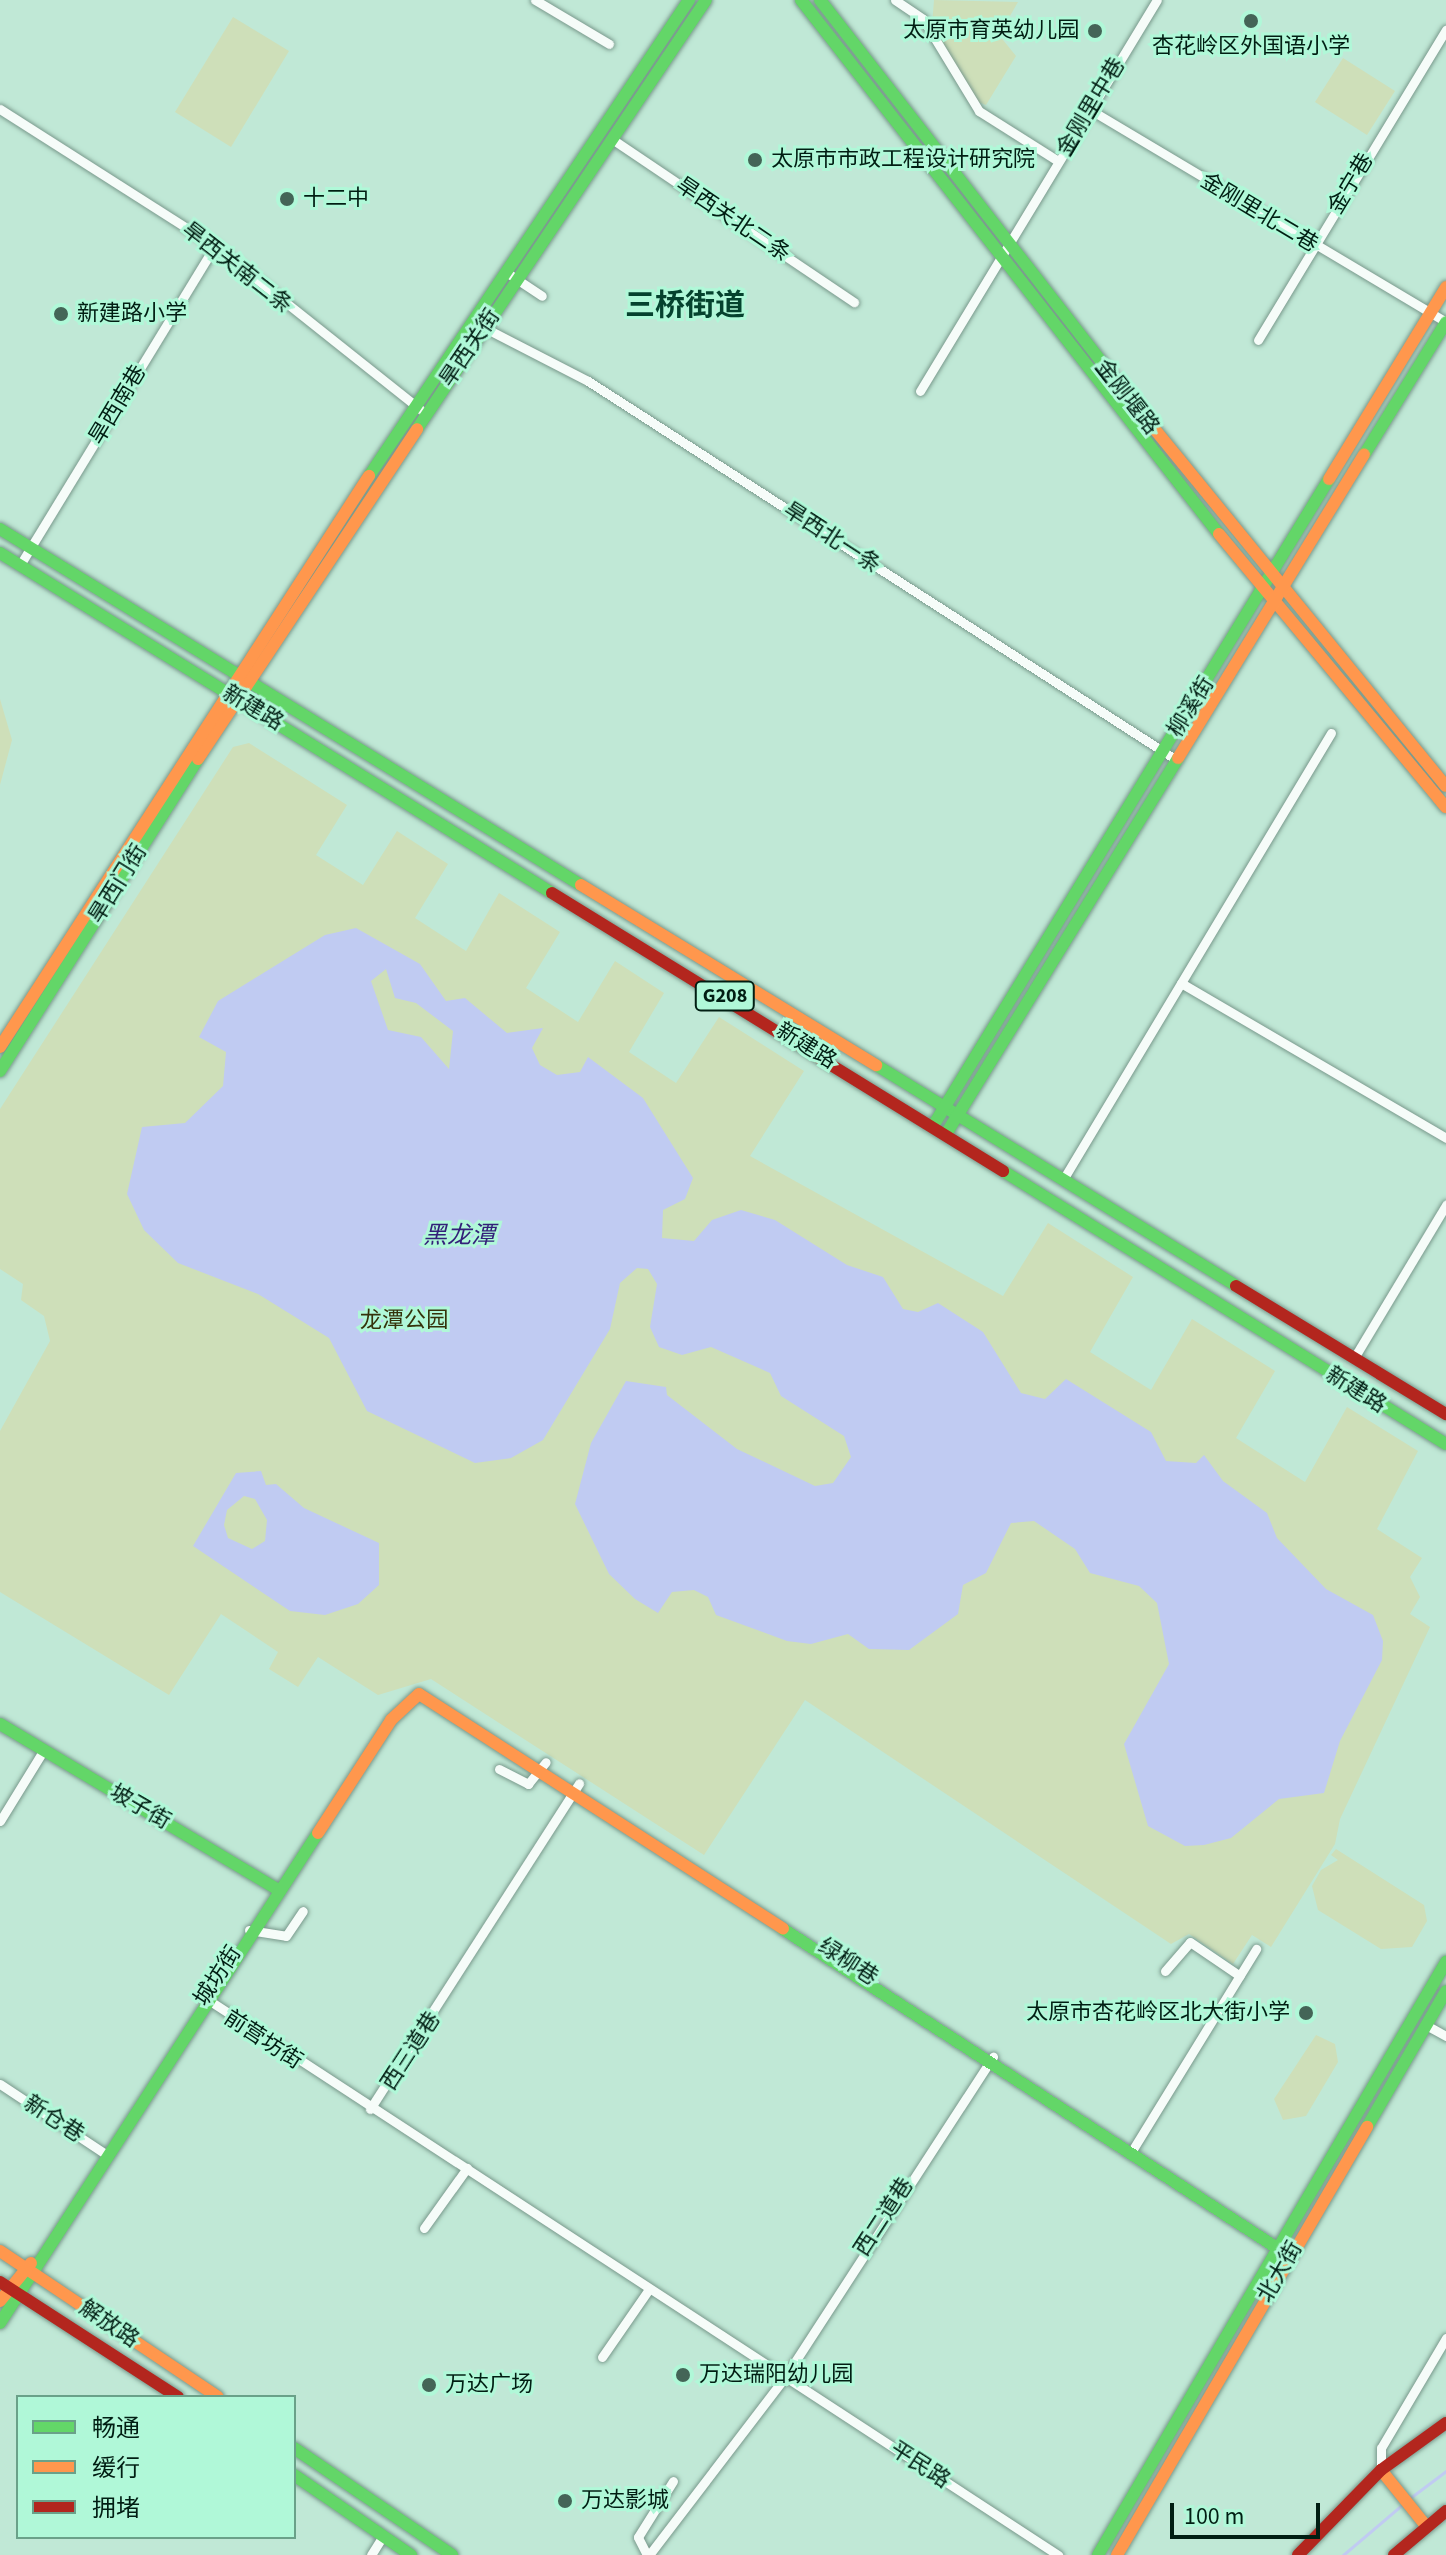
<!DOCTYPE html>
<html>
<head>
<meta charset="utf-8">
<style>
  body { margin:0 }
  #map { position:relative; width:1446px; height:2555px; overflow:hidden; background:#c0e8d6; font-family:"Source Sans 3","Noto Sans SC",sans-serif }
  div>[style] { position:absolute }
  .green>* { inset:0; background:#cedfb9 }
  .water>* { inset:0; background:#c0cbf2 }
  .stream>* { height:3px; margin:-1.5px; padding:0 1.5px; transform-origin:1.5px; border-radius:1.5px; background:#c0cbf2 }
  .roads { filter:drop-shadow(0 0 2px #79998c) drop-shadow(0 0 2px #79998c) }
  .street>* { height:9px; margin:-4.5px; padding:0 4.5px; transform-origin:4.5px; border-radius:4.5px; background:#f6fcf9 }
  .fast>* { height:12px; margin:-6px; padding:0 6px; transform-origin:6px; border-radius:6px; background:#63d668 }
  .slow>* { height:12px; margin:-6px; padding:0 6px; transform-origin:6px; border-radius:6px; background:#ff974d }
  .jam>* { height:12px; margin:-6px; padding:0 6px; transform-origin:6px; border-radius:6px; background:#b3261e }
  .dots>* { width:22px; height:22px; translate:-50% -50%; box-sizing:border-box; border:4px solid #b0f8d8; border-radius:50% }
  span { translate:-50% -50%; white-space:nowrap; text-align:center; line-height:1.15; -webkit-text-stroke:6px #b0f8d8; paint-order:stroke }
  .shield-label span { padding:2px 6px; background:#b0f8d8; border:2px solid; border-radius:6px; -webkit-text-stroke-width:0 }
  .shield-label { font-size:20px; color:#011e13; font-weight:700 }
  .poi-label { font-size:22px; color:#011e13 }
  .right { translate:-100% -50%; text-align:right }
  .left { translate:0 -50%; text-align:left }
  .street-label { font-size:22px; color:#011e13 }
  .park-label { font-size:22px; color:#35320b }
  .water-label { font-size:24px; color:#332179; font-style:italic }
  .district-label { font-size:30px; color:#05422e; font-weight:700 }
  .legend { position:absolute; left:16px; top:2395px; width:280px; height:144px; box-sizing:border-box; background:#b0f8d8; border:2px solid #6aa189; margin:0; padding:10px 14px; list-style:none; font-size:24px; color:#011e13 }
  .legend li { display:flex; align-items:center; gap:16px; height:40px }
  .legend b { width:40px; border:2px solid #6aa189 }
  .scale { position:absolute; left:1170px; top:2503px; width:150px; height:36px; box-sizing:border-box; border:4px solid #011e13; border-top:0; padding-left:10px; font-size:24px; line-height:28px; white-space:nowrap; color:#011e13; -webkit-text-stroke:6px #b0f8d8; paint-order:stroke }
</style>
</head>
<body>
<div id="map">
  <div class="green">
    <div style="clip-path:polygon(934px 0,1018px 2px,999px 35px,1016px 56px,986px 105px,976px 101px,932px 25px)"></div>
    <div style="clip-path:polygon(233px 17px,289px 51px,231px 147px,175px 112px)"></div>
    <div style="clip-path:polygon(1343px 58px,1395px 91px,1367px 135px,1315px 102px)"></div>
    <div style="clip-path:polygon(0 699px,12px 740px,0 785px)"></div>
    <div style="clip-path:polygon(249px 743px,347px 805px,316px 855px,363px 885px,397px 831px,448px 864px,415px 918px,466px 951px,499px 893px,560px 932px,526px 988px,578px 1022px,615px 961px,664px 993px,629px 1052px,676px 1083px,719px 1017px,804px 1071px,750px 1156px,1003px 1296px,1048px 1223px,1133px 1277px,1090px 1352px,1151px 1390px,1192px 1319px,1275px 1371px,1236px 1438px,1305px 1482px,1347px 1407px,1418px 1451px,1377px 1529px,1422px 1558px,1410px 1577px,1420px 1597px,1410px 1614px,1430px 1627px,1340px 1819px,1335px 1844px,1271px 1947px,1252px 1935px,1233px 1964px,1189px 1934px,1171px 1944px,805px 1700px,704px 1855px,431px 1679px,378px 1695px,318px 1657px,298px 1687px,269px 1669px,278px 1652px,221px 1614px,169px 1695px,0 1592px,0 1431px,50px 1341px,44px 1316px,21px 1300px,23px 1284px,0 1269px,0 1109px,233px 747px)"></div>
    <div style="clip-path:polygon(1336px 1849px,1424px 1905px,1427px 1921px,1412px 1947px,1381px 1949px,1318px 1910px,1312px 1886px,1321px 1870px,1338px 1860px,1331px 1855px)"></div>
    <div style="clip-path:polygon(1316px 2035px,1335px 2044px,1338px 2062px,1306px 2116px,1283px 2120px,1274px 2099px)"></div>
  </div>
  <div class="water">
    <div style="clip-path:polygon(evenodd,356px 928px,420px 964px,446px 1001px,465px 998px,507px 1033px,543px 1028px,532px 1048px,540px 1065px,557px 1075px,580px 1072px,588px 1057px,643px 1098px,693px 1178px,685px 1199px,663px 1210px,662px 1238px,694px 1241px,712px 1220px,741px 1210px,775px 1220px,847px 1265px,883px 1277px,903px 1309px,918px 1312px,938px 1303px,983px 1332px,1021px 1393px,1045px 1399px,1066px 1379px,1151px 1432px,1166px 1461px,1196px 1463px,1204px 1455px,1223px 1481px,1267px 1513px,1277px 1538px,1326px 1589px,1373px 1615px,1383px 1641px,1382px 1660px,1340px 1741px,1324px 1793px,1279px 1799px,1231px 1838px,1204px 1845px,1185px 1846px,1148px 1826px,1124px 1744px,1169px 1664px,1157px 1603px,1139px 1586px,1090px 1573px,1075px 1549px,1034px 1521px,1011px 1523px,986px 1573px,963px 1585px,958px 1614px,909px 1650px,869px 1649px,848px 1634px,811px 1644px,787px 1641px,716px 1615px,708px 1597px,694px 1590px,672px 1592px,658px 1613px,635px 1599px,609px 1574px,575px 1504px,591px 1443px,626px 1381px,666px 1387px,667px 1395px,737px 1449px,815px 1486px,833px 1483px,851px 1457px,844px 1436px,781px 1396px,770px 1373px,711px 1347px,682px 1355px,659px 1347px,650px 1327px,657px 1284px,648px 1269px,637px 1268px,620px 1283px,610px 1329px,543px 1440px,511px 1458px,475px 1463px,367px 1411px,329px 1338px,258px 1294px,178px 1263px,144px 1230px,127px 1194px,142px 1127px,185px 1123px,223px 1086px,226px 1052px,199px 1037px,218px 1001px,325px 935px,356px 928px,386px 969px,395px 998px,416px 1003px,453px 1031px,449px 1069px,421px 1037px,388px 1030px,371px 981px,386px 969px)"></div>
    <div style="clip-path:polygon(evenodd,261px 1471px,266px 1485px,276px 1484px,304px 1508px,379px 1543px,379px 1585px,358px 1604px,325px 1615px,290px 1611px,193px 1546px,236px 1473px,261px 1471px,244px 1496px,255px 1499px,267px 1520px,265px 1541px,252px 1549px,228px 1538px,224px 1525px,227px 1510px,244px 1496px)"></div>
  </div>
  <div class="stream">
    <div style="left:1410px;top:2498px;width:45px;rotate:-36.9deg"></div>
    <div style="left:1343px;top:2555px;width:80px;rotate:-40.4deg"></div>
  </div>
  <div class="roads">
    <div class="street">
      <div style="left:535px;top:0;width:86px;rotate:30.7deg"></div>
      <div style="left:895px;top:0;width:34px;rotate:34deg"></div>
      <div style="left:923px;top:19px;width:108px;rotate:58.7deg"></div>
      <div style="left:979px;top:111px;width:93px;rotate:32.3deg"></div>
      <div style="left:0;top:109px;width:255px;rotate:32.5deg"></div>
      <div style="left:215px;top:246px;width:262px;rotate:38.5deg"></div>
      <div style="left:1089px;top:109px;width:416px;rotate:30.8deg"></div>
      <div style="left:612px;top:139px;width:292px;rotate:34deg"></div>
      <div style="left:506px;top:272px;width:43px;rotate:33.7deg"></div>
      <div style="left:483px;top:327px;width:118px;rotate:27.2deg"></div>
      <div style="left:588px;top:381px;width:698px;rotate:32.78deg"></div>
      <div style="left:1258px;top:340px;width:363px;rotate:-58.8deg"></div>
      <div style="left:920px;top:391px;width:457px;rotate:-58.8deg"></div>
      <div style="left:20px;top:565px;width:374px;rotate:-58.6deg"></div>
      <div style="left:1181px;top:983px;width:307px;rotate:30.3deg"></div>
      <div style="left:1064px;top:1178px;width:519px;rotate:-59.04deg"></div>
      <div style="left:1354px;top:1358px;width:179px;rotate:-59deg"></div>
      <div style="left:499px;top:1769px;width:33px;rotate:27deg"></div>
      <div style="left:528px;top:1784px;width:28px;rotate:-51deg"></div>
      <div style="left:0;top:1821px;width:82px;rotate:-58.4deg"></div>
      <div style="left:249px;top:1930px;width:37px;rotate:9deg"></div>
      <div style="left:286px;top:1936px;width:30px;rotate:-56deg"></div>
      <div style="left:1165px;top:1971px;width:38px;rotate:-49deg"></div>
      <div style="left:1190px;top:1942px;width:60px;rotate:34.2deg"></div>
      <div style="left:207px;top:1999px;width:1017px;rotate:33.16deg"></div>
      <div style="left:1426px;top:2025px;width:23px;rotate:29deg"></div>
      <div style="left:0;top:2084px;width:128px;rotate:33.6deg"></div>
      <div style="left:370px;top:2109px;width:387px;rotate:-57.3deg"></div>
      <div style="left:1130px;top:2154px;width:241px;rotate:-58.4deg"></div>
      <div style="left:424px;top:2228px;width:74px;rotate:-54.4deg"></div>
      <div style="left:602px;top:2357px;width:83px;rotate:-55.3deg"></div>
      <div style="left:1381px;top:2470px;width:22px;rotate:-90deg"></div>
      <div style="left:1381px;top:2448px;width:128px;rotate:-59.4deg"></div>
      <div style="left:371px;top:2555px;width:22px;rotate:-58deg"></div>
      <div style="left:647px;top:2555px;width:20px;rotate:-117deg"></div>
      <div style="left:638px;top:2537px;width:66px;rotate:-58deg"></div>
      <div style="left:649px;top:2555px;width:224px;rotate:-52.6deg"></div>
      <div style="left:785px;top:2377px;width:382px;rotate:-57deg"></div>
    </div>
    <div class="fast">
      <div style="left:801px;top:0;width:678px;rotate:51.95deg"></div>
      <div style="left:820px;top:0;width:519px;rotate:52.12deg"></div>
      <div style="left:417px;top:429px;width:517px;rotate:-56.03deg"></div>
      <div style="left:1364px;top:455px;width:156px;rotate:-58.3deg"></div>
      <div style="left:369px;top:476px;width:574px;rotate:-56.09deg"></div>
      <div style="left:0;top:529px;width:681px;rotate:31.5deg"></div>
      <div style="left:0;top:553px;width:648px;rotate:31.63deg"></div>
      <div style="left:876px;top:1065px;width:422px;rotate:31.5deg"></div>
      <div style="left:0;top:1071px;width:370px;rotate:-57.6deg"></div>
      <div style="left:933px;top:1126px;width:759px;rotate:-58.53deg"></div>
      <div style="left:946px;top:1134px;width:442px;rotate:-58.3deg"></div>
      <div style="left:1003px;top:1171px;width:520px;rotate:31.64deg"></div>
      <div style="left:0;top:1724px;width:326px;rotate:30.8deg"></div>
      <div style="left:783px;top:1929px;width:588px;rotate:32.85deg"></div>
      <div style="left:1367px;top:2127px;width:157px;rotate:-59.8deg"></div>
      <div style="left:0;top:2323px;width:584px;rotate:-57.02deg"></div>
      <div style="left:294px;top:2448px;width:191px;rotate:34.1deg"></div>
      <div style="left:294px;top:2475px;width:142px;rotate:34.4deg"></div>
      <div style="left:1098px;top:2555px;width:688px;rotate:-59.59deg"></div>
    </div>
    <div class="slow">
      <div style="left:1139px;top:410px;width:485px;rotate:50.8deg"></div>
      <div style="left:1329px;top:479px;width:225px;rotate:-58.6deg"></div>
      <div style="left:1219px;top:534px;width:355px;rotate:50.3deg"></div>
      <div style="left:1178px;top:758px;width:356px;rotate:-58.5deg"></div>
      <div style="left:198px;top:759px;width:396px;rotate:-56.4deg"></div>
      <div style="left:581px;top:885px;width:346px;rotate:31.4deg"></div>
      <div style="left:0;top:1047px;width:680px;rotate:-57.13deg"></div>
      <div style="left:318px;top:1833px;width:135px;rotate:-57.1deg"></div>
      <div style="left:391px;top:1720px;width:38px;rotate:-43deg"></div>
      <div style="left:419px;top:1694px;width:433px;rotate:32.8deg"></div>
      <div style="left:0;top:2251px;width:262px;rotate:33.8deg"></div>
      <div style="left:0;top:2301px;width:49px;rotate:-50.8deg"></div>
      <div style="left:1381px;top:2470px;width:72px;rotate:51.2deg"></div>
      <div style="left:1117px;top:2555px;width:496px;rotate:-59.7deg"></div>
    </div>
    <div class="jam">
      <div style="left:552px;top:893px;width:530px;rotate:31.65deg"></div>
      <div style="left:1236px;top:1286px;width:246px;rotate:31.4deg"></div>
      <div style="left:0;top:2282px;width:212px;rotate:32.9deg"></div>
      <div style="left:1298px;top:2555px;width:119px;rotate:-45.7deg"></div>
      <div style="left:1381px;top:2470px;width:80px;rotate:-35.9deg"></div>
      <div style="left:1394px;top:2555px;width:68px;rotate:-40.2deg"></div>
    </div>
  </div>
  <div class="dots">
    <div style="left:1251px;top:21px;background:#446557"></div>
    <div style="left:1095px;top:31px;background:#446557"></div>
    <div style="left:755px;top:160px;background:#446557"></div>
    <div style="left:287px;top:199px;background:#446557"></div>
    <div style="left:61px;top:314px;background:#446557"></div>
    <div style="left:1306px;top:2013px;background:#446557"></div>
    <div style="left:683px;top:2375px;background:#446557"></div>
    <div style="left:429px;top:2385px;background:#446557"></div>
    <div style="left:565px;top:2501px;background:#446557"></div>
  </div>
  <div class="shield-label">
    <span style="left:725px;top:996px">G208</span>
  </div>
  <div class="poi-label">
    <span class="right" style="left:1079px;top:31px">太原市育英幼儿园</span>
    <span style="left:1251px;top:47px">杏花岭区外国语小学</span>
    <span class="left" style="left:771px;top:160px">太原市市政工程设计研究院</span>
    <span class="left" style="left:303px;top:199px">十二中</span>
    <span class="left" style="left:77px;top:314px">新建路小学</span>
    <span class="right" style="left:1290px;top:2013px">太原市杏花岭区北大街小学</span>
    <span class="left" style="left:699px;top:2375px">万达瑞阳幼儿园</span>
    <span class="left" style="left:445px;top:2385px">万达广场</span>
    <span class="left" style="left:581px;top:2501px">万达影城</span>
  </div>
  <div class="street-label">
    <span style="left:1091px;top:107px;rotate:-59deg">金刚里中巷</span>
    <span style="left:1351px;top:184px;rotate:-59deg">金宁巷</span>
    <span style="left:1259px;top:213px;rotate:31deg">金刚里北二巷</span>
    <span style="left:733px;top:220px;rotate:34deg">旱西关北二条</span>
    <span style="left:237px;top:268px;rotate:38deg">旱西关南二条</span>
    <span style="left:470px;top:348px;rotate:-56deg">旱西关街</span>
    <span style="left:1127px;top:397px;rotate:52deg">金刚堰路</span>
    <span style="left:118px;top:405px;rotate:-59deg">旱西南巷</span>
    <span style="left:832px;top:538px;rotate:33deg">旱西北一条</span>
    <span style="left:1191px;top:707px;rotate:-58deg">柳溪街</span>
    <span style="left:253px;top:708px;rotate:31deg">新建路</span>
    <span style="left:118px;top:884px;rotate:-58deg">旱西门街</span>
    <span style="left:806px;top:1046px;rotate:32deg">新建路</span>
    <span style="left:1356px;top:1390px;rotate:32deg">新建路</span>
    <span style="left:140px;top:1807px;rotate:30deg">坡子街</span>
    <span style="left:848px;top:1962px;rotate:33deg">绿柳巷</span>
    <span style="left:218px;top:1976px;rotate:-57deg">城坊街</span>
    <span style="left:263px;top:2040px;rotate:33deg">前营坊街</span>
    <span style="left:411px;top:2051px;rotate:-57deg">西三道巷</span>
    <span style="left:54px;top:2119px;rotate:33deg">新仓巷</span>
    <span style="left:884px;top:2217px;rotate:-57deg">西二道巷</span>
    <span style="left:1280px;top:2272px;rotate:-60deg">北大街</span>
    <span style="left:109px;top:2324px;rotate:34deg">解放路</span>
    <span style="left:920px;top:2465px;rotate:33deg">平民路</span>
  </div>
  <div class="park-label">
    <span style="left:404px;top:1321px">龙潭公园</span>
  </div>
  <div class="water-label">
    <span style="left:459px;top:1236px">黑龙潭</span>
  </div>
  <div class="district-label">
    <span style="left:685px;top:306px">三桥街道</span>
  </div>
  <ul class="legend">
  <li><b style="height:10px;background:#63d668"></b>畅通</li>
  <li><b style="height:10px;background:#ff974d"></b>缓行</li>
  <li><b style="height:10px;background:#b3261e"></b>拥堵</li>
  </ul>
  <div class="scale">100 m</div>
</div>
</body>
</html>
